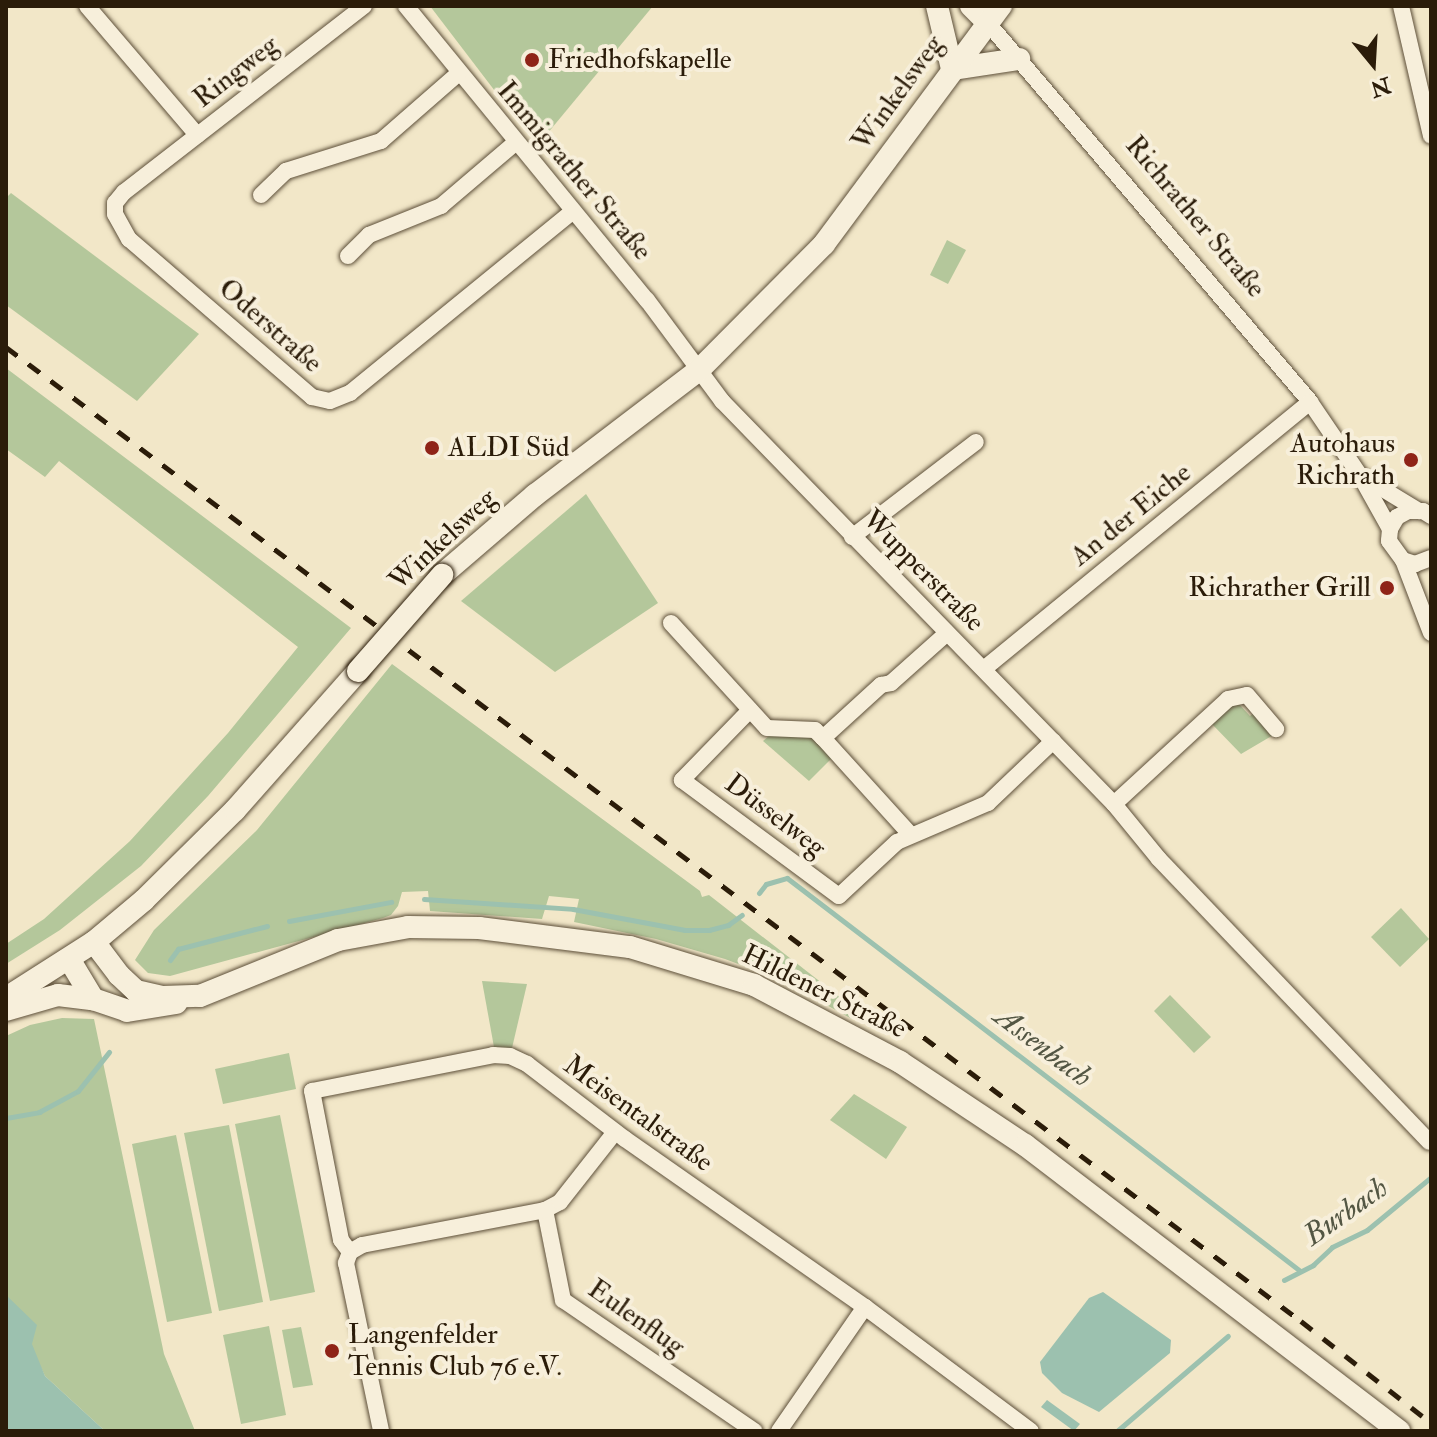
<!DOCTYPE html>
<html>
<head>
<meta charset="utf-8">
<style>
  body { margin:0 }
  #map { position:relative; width:1437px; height:1437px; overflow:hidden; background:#f2e7c8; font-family:"IM FELL Double Pica",serif }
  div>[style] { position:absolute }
  .green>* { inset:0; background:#b4c79b }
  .water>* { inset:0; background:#9cc1af }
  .stream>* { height:5px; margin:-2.5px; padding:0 2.5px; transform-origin:2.5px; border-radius:2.5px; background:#9cc1af }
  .roads { filter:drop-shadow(0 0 2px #5d4f39) drop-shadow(0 0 2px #5d4f39) }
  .street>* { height:16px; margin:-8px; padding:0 8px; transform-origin:8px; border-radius:8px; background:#f7efdb }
  .secondary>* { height:22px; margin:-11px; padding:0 11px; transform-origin:11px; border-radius:11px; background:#f7efdb }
  .rail>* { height:5px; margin-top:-2.5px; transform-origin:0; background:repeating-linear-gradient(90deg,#2b1c09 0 14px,transparent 0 28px) }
  .bridges { filter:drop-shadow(0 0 2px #2b1c09) drop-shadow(0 0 2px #2b1c09) }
  .secondary-bridge>* { height:22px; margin:-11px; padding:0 11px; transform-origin:11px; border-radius:11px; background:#f7efdb }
  .dots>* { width:22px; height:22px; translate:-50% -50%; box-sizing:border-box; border:4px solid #f7efdb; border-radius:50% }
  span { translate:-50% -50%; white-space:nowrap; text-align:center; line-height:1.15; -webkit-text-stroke:8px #f7efdb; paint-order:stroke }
  .poi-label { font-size:28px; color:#2b1c09 }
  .left { translate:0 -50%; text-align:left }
  .right { translate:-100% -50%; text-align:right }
  .street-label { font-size:28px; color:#2b1c09 }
  .water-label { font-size:30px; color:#535643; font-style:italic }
  .frame { position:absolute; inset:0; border:8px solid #2b1c09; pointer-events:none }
  .north { position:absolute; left:1333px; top:24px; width:80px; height:80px; -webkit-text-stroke:6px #f7efdb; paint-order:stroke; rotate:162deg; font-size:22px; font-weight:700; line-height:32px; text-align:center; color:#2b1c09 }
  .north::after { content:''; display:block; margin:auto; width:28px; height:36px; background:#2b1c09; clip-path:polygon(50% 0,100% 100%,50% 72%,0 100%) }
</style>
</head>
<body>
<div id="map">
  <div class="green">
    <div style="clip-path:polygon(430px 6px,653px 6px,537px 146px)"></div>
    <div style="clip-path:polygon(11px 193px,199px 334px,137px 401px,6px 305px,6px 198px)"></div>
    <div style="clip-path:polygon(947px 240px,966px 250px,948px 284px,930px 275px)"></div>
    <div style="clip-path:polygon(6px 368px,351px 628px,208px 796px,141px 866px,60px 930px,6px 964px,6px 944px,44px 919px,130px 841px,228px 733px,298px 647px,59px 461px,45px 477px,6px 449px)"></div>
    <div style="clip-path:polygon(586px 494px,658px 603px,555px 672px,461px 601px)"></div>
    <div style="clip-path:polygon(392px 664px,700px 891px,702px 897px,709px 895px,859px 1012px,852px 1019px,781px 980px,725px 959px,656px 939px,574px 922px,579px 899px,549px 896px,542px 919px,430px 911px,428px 891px,402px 892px,398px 906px,391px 915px,383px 918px,170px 976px,148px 973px,135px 960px,154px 930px,257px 830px)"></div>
    <div style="clip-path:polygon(1239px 704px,1250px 716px,1255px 712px,1275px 734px,1241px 754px,1210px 722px,1223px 709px)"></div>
    <div style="clip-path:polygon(769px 736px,810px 736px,832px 758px,809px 781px,763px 741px)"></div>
    <div style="clip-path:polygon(1401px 908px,1429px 939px,1400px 967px,1371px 937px)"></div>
    <div style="clip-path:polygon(482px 981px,527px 984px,512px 1048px,494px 1047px)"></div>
    <div style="clip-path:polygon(1170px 995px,1211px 1037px,1194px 1053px,1154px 1011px)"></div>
    <div style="clip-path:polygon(62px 1018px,94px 1019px,164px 1354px,195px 1431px,105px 1431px,45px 1376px,6px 1295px,6px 1036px,30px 1025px)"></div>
    <div style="clip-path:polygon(289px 1053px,296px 1089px,223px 1104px,215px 1069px)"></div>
    <div style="clip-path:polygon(854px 1094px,907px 1127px,886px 1159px,830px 1120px)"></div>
    <div style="clip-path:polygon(280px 1115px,315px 1292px,270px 1301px,235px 1124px)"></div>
    <div style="clip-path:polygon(229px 1125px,263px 1302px,219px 1311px,184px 1133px)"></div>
    <div style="clip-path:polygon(176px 1135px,212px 1313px,167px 1322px,132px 1144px)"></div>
    <div style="clip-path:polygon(269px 1326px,286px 1415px,241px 1424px,223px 1335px)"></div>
    <div style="clip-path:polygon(301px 1327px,313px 1385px,293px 1388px,282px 1330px)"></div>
  </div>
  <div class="water">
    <div style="clip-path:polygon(1103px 1292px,1171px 1340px,1170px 1353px,1099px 1412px,1062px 1393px,1042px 1373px,1040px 1362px,1089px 1298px)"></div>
    <div style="clip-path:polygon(6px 1295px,37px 1325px,32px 1344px,45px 1376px,105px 1431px,6px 1431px)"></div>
    <div style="clip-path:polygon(1047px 1400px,1080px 1424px,1074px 1431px,1041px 1407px)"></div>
  </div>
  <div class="stream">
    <div style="left:759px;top:893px;width:11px;rotate:-52deg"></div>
    <div style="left:766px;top:884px;width:22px;rotate:-16deg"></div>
    <div style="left:787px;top:878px;width:645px;rotate:37.44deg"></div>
    <div style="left:424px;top:899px;width:149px;rotate:3.8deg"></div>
    <div style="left:573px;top:909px;width:114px;rotate:10.6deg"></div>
    <div style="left:685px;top:930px;width:24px"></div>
    <div style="left:709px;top:930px;width:20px;rotate:-15deg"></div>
    <div style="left:728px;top:925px;width:17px;rotate:-36deg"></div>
    <div style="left:289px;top:921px;width:104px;rotate:-10.6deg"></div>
    <div style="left:170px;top:960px;width:14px;rotate:-54deg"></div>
    <div style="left:178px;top:949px;width:92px;rotate:-14.5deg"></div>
    <div style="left:6px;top:1118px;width:34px;rotate:-10deg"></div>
    <div style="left:39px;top:1112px;width:44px;rotate:-28.3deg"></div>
    <div style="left:78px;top:1091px;width:50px;rotate:-51.5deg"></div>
    <div style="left:1284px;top:1280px;width:33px;rotate:-27deg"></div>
    <div style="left:1313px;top:1265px;width:26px;rotate:-43deg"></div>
    <div style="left:1332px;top:1247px;width:39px;rotate:-26deg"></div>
    <div style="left:1367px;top:1230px;width:83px;rotate:-39.6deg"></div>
    <div style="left:1117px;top:1431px;width:146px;rotate:-40.6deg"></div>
  </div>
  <div class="roads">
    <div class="street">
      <div style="left:87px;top:6px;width:170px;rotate:49.5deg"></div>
      <div style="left:364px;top:6px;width:304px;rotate:142.2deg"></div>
      <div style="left:124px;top:192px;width:14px;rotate:129deg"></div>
      <div style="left:115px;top:203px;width:11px;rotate:90deg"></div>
      <div style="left:115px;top:214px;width:29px;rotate:61deg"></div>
      <div style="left:129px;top:239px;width:242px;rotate:40.8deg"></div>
      <div style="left:312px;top:397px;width:18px;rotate:13deg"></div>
      <div style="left:330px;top:401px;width:22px;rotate:-22deg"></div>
      <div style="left:350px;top:393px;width:288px;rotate:-39.2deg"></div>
      <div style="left:406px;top:6px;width:380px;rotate:50.7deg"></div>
      <div style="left:647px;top:300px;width:126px;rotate:53.4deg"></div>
      <div style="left:722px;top:401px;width:562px;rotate:45.79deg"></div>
      <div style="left:1114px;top:804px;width:71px;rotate:50.7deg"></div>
      <div style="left:1159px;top:859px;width:391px;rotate:46.3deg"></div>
      <div style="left:1401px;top:6px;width:133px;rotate:77deg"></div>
      <div style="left:987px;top:22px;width:499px;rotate:49.6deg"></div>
      <div style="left:1310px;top:402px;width:91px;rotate:55.8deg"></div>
      <div style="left:1361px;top:477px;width:60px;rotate:60.9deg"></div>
      <div style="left:261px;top:195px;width:35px;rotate:-44deg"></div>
      <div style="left:286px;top:171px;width:100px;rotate:-17.5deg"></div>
      <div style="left:381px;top:141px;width:103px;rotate:-41.1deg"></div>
      <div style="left:348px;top:256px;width:30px;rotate:-45deg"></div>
      <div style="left:369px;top:235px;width:78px;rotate:-21.9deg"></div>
      <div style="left:441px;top:206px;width:97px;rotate:-40.4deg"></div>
      <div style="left:1363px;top:477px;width:66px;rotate:31.3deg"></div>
      <div style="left:1431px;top:516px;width:9px;rotate:-148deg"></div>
      <div style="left:1423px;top:511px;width:15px;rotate:180deg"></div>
      <div style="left:1408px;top:511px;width:13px;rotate:151deg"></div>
      <div style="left:1397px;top:517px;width:14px;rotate:120deg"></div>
      <div style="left:1390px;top:529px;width:12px;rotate:95deg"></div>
      <div style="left:1389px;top:541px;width:24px;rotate:54deg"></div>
      <div style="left:1403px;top:560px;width:13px;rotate:18deg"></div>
      <div style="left:1415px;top:564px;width:17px;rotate:-21deg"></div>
      <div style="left:852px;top:537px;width:156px;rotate:-37.5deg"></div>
      <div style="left:1403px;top:560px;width:78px;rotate:69deg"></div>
      <div style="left:671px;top:623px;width:142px;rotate:47.6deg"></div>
      <div style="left:767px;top:728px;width:48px;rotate:2.4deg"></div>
      <div style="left:815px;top:730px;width:11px;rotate:45deg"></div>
      <div style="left:823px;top:738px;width:79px;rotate:-42.4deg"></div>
      <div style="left:881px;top:685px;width:10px;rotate:-11deg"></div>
      <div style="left:891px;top:683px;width:74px;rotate:-41.7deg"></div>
      <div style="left:985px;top:668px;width:420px;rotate:-39.3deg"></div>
      <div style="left:750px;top:710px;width:98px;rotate:134.2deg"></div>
      <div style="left:682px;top:780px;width:195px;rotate:36.5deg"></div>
      <div style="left:839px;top:896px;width:79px;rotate:-43deg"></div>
      <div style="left:897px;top:842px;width:99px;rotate:-23.2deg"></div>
      <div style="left:988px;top:803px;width:90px;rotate:-43.6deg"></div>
      <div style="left:823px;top:738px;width:131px;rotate:47.8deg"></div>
      <div style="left:1114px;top:804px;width:155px;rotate:-42.6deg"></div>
      <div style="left:1228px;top:699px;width:19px;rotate:-12deg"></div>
      <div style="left:1247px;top:695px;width:45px;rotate:49.5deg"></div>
      <div style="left:545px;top:1210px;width:92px;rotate:78.7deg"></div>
      <div style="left:563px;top:1300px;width:232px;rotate:34.4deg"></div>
      <div style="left:350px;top:1252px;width:15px;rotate:-127deg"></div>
      <div style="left:341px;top:1240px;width:152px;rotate:-101deg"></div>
      <div style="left:312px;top:1091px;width:185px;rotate:-11.2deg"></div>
      <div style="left:493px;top:1055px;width:17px;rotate:3deg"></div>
      <div style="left:510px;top:1056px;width:19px;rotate:25deg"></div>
      <div style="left:527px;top:1064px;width:123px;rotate:37.4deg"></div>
      <div style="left:625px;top:1139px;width:293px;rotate:35deg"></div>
      <div style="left:865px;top:1307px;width:207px;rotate:36.8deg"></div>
      <div style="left:350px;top:1252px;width:14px;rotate:-30deg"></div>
      <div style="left:362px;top:1245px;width:186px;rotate:-10.8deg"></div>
      <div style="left:545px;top:1210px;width:17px;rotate:-28deg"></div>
      <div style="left:560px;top:1202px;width:89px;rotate:-51.8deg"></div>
      <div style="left:350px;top:1252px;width:12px;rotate:110deg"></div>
      <div style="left:346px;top:1263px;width:172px;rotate:78.2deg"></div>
      <div style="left:779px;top:1431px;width:151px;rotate:-55.3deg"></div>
    </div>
    <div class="secondary">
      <div style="left:937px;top:6px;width:65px;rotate:76.6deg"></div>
      <div style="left:971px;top:6px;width:23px;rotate:45deg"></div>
      <div style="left:952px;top:69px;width:68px;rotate:-8.5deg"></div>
      <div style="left:442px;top:575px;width:123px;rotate:-40.7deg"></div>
      <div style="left:535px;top:495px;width:205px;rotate:-37.3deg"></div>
      <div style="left:698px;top:371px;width:179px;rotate:-45.2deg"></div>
      <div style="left:824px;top:244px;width:297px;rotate:-53.4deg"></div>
      <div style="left:94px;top:942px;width:41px;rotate:52.9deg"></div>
      <div style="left:119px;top:975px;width:23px;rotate:43deg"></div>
      <div style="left:136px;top:991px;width:28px;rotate:13deg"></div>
      <div style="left:163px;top:997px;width:37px;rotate:-2deg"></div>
      <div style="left:200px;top:996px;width:149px;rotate:-22.1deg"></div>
      <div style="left:338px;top:940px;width:71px;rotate:-10.5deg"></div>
      <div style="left:408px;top:927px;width:71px;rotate:0.8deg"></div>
      <div style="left:479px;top:928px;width:152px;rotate:7.2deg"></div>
      <div style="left:630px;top:947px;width:130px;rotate:17deg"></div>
      <div style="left:754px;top:985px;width:165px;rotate:27.8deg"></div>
      <div style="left:900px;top:1062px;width:150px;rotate:33.6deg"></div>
      <div style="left:1025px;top:1145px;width:471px;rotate:37.4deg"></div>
      <div style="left:69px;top:959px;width:47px;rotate:59deg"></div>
      <div style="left:6px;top:998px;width:104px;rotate:-32.5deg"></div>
      <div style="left:94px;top:942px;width:65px;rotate:-40deg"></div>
      <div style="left:144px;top:900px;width:128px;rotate:-44.7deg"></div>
      <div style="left:235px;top:810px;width:186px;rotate:-48.5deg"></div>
      <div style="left:6px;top:1010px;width:54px;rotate:-16.1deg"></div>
      <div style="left:58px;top:995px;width:35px;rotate:7deg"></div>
      <div style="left:93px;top:999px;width:36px;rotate:19deg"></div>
      <div style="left:127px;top:1011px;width:50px;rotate:-9.3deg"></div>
    </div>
  </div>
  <div class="rail">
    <div style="left:6px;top:347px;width:1620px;rotate:36.95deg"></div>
    <div style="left:1301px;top:1321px;width:165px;rotate:38.1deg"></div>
  </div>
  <div class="bridges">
    <div class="secondary-bridge">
      <div style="left:358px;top:671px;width:128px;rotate:-48.8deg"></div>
    </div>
  </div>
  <div class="dots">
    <div style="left:532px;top:60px;background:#8f2418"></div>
    <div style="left:432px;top:448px;background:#8f2418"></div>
    <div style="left:1411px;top:460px;background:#8f2418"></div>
    <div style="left:1387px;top:588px;background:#8f2418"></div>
    <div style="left:332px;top:1351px;background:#8f2418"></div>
  </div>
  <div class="poi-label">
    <span class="left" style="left:548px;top:60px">Friedhofskapelle</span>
    <span class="right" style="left:1395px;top:460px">Autohaus<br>Richrath</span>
    <span class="left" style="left:448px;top:448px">ALDI Süd</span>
    <span class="right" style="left:1371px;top:588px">Richrather Grill</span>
    <span class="left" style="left:348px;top:1351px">Langenfelder<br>Tennis Club 76 e.V.</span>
  </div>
  <div class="street-label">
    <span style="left:236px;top:72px;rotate:-38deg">Ringweg</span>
    <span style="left:898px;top:93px;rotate:-54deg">Winkelsweg</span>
    <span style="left:574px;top:171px;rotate:50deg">Immigrather Straße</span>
    <span style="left:1195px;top:217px;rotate:50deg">Richrather Straße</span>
    <span style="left:270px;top:326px;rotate:41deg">Oderstraße</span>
    <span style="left:1131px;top:515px;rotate:-39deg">An der Eiche</span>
    <span style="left:443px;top:540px;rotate:-43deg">Winkelsweg</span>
    <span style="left:923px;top:571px;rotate:45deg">Wupperstraße</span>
    <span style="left:775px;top:816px;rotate:37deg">Düsselweg</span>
    <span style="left:824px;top:992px;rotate:26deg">Hildener Straße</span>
    <span style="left:638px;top:1114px;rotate:36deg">Meisentalstraße</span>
    <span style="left:636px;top:1318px;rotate:35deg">Eulenflug</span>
  </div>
  <div class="water-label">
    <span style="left:1043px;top:1047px;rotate:37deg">Assenbach</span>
    <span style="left:1346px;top:1212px;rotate:-35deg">Burbach</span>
  </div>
  <div class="frame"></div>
  <div class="north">N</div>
</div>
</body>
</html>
